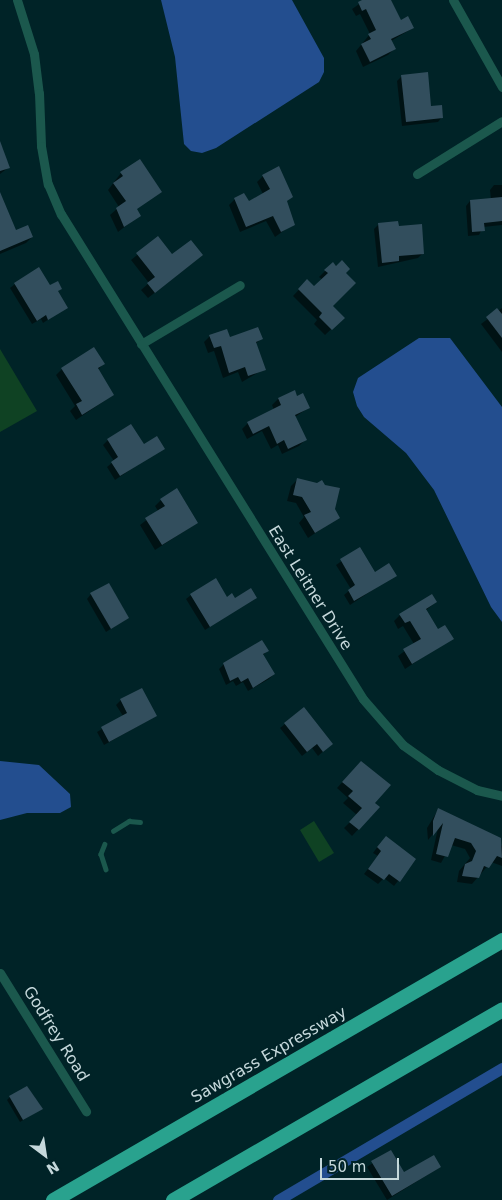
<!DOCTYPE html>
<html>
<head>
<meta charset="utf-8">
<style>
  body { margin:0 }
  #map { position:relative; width:502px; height:1200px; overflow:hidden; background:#002327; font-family:"DejaVu Sans",sans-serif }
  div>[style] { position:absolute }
  .green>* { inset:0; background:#0f4223 }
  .water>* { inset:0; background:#234e8f }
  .shadow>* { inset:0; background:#0007 }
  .canal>* { height:11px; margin:-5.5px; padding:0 5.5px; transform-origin:5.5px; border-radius:5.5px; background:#234e8f }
  .building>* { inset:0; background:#324e5d }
  .service>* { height:4.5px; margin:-2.25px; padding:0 2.25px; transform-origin:2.25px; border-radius:2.25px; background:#1b584d }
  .minor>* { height:9px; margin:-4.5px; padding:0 4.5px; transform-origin:4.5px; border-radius:4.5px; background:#1b584d }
  .motorway>* { height:15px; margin:-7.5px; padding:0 7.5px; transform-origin:7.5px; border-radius:7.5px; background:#29a28e }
  span { translate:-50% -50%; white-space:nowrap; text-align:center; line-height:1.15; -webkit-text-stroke:4px #002327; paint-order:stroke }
  .street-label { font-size:16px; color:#c5d8db }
  .north { position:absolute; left:20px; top:1130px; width:50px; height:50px; -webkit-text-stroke:4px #002327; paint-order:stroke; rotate:149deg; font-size:14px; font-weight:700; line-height:20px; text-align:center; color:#c5d8db }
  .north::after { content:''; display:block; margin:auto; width:18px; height:22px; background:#c5d8db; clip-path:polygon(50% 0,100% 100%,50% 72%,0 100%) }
  .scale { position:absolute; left:320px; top:1158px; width:79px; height:22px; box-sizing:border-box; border:2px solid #c5d8db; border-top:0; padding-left:6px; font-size:15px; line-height:18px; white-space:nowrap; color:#c5d8db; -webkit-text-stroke:4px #002327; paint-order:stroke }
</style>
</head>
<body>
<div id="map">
  <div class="green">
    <div style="clip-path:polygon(0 349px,37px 411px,0 432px)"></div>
    <div style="clip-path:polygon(314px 821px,334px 853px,319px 862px,300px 830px)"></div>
  </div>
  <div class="water">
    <div style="clip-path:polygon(161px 0,292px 0,324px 58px,324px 72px,319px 82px,216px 148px,202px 153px,191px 151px,184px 144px,175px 57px)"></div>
    <div style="clip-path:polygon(419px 338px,450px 338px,502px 407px,502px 622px,491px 607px,434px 490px,406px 453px,364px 417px,357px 406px,353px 392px,358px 378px)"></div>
    <div style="clip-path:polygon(0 761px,39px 765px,70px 794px,71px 807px,60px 813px,27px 813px,0 820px)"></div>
  </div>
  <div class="shadow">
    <div style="clip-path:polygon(365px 0,389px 0,400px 22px,413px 28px,391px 41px,394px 49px,388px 55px,363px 67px,356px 51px,370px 34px,360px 14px,356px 16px,352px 9px)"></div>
    <div style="clip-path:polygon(427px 73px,429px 108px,442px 117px,438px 122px,402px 126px,397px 81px,401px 77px)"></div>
    <div style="clip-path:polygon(0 158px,9px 167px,0 174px)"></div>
    <div style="clip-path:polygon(121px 173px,161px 192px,131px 212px,140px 215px,118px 232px,110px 215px,119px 207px,108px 190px)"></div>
    <div style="clip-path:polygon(263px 176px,291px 197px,286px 202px,293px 224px,275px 237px,266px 221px,240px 232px,229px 205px,235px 199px,248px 202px,263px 194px,257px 182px)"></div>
    <div style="clip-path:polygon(494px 185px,502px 185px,502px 225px,483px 227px,479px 235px,468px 236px,466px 206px,470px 201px,491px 199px,490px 190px)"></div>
    <div style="clip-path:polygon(0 202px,15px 231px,32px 237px,26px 243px,0 254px)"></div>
    <div style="clip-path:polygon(379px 224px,397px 227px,423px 253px,418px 258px,378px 267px,374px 229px)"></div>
    <div style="clip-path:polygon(158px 238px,172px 256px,195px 261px,148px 298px,141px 290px,149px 283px,131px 260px)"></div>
    <div style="clip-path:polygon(333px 263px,344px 273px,331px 306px,343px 318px,325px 335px,314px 324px,317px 320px,293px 296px,307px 281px,314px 288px,323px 280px,319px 277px)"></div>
    <div style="clip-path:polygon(15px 284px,50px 287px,57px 292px,67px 307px,43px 323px,41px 319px,32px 324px,10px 288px)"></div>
    <div style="clip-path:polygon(502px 308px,502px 352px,481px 324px)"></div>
    <div style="clip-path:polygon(210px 336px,261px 339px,255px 344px,264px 369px,242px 382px,238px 372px,223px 378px,214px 351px,208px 353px,204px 342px)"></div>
    <div style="clip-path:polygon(103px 364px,98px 370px,113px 395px,76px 420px,70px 411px,75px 406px,56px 375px,62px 369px)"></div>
    <div style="clip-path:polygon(297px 397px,308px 408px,295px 417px,305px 440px,299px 446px,282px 454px,278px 445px,271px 449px,262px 431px,247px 439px,242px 429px,248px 423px,274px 410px,272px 405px,278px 399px)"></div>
    <div style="clip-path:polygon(108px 440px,143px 446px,163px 448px,115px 480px,107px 467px,114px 461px,103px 445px)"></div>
    <div style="clip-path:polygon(297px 480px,334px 509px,339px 517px,308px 538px,299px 523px,304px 517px,296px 503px,287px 501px,291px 486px)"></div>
    <div style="clip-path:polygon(161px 500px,197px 523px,155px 550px,140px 525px,158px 511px,155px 506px)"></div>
    <div style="clip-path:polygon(359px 549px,374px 573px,395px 575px,350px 605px,344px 595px,351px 589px,336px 565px)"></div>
    <div style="clip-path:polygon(91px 594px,128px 618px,106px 632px,87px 599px)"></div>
    <div style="clip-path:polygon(191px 595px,234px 600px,255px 598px,205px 630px,186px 599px)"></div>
    <div style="clip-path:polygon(436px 602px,425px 611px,437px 631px,452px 638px,405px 669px,398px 656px,414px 644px,403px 626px,398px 629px,394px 621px,400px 615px)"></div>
    <div style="clip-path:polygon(267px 651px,262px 656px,274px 674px,269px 679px,248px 691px,243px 682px,236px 686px,233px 681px,226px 685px,219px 669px,224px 664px)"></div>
    <div style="clip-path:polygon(121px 700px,156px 716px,104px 745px,97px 732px,123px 716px,116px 705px)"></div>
    <div style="clip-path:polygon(285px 724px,327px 748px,318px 756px,312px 748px,302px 756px,280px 728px)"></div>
    <div style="clip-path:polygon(355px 768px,378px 808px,352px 836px,344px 828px,357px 815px,343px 803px,348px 798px,337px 788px)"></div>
    <div style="clip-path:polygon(438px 810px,502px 846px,502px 866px,491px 862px,472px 884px,457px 882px,459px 871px,470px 858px,465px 849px,451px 845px,441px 863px,431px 860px,438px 828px,428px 840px,427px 828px)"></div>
    <div style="clip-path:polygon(381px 842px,415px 860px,394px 886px,384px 878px,378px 884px,364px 874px,378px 856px,373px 853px)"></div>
    <div style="clip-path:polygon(10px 1097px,41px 1109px,20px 1122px,7px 1100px)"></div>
    <div style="clip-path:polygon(390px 1151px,404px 1174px,440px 1167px,387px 1200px,367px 1167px)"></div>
  </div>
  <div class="canal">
    <div style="left:278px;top:1200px;width:260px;rotate:-30.5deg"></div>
  </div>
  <div class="building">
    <div style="clip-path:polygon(362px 0,391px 0,401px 20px,408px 16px,414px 28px,391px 39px,396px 49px,370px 62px,361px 44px,371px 39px,368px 34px,376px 30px,366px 9px,362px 11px,358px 2px)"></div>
    <div style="clip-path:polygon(428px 72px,431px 106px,442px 105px,443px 118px,406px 122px,401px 75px)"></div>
    <div style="clip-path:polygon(0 141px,10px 168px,0 171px)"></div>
    <div style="clip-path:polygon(140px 159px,162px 192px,137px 209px,141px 216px,124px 227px,116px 208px,126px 201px,113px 183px,123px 176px,120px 172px)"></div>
    <div style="clip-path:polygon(279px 166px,293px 197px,287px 201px,295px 225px,281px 232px,273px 216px,246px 227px,234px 198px,244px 193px,249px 201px,270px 189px,262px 175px)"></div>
    <div style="clip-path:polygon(0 192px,16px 230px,28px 225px,33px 237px,0 251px)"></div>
    <div style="clip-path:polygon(502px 197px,502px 221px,484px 223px,485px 231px,472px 232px,470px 200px)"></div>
    <div style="clip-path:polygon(398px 221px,399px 226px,422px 224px,424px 254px,399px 256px,399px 261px,382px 263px,378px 223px)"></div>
    <div style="clip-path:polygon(158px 236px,172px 254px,191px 240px,203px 255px,155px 293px,147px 283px,155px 277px,136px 253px)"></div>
    <div style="clip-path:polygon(342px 260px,350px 269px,346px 273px,356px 283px,333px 306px,345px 318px,332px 330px,319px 317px,322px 313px,298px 289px,307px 279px,314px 286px,328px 273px,324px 270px,333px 262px,336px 266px)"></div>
    <div style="clip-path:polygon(39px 267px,50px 285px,58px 281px,62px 289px,58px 291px,68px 308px,48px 320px,46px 315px,37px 321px,14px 283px)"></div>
    <div style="clip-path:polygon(497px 308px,502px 314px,502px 338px,486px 317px)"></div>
    <div style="clip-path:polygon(258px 327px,263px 339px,256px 342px,266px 370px,248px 376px,245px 367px,229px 373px,221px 346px,214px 348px,209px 335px,227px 329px,230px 337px)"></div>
    <div style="clip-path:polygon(94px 347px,105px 364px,98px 368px,114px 395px,82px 415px,76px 404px,82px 401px,61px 368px)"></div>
    <div style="clip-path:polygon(295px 390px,297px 396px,303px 393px,310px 408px,295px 415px,307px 440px,288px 449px,284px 440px,277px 444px,269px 426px,253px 434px,247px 422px,281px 405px,278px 398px)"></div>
    <div style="clip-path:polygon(131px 424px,144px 444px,157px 436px,165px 449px,120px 476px,111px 462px,118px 457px,107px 439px)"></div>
    <div style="clip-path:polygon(297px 478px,317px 483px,322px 480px,325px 485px,340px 488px,335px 509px,340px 518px,315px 533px,304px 515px,311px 512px,302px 497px,293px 495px)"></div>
    <div style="clip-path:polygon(177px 488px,198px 523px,162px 545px,145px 518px,165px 506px,160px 499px)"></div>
    <div style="clip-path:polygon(360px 547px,375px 572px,389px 563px,397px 576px,354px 601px,348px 590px,355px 585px,340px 559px)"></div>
    <div style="clip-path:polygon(216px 578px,227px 597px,232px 593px,235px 598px,251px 588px,257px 598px,210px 627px,190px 594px)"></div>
    <div style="clip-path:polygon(109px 583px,129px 618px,111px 629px,90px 593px)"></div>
    <div style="clip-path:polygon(432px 594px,437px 602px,426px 609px,438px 629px,445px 625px,454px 639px,412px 664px,403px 649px,421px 639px,410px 621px,405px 623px,399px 614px)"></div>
    <div style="clip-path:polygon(262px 640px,269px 651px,263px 654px,275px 674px,253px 688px,248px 678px,241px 682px,238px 677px,230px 681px,223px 663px)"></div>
    <div style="clip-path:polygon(142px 688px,157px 716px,109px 742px,101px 727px,127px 713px,120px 699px)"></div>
    <div style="clip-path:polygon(304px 707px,333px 744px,323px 752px,317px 744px,307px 752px,284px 723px)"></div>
    <div style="clip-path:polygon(361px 761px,391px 785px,375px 803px,380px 807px,359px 830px,349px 822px,362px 808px,348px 796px,353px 791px,342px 782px)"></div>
    <div style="clip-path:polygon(438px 808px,501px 838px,502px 858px,497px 856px,489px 868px,484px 866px,479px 878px,462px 876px,465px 864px,472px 861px,476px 851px,471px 843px,455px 838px,448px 857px,436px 854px,443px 823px,433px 836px,433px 821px)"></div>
    <div style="clip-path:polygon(386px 836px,416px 859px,400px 882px,389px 874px,384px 880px,368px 869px,381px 851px,377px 847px)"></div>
    <div style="clip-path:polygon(27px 1086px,43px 1109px,23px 1120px,9px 1096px)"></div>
    <div style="clip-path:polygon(391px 1150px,404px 1172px,434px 1155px,441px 1167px,392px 1196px,371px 1161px)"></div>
  </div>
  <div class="service">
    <div style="left:113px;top:831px;width:19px;rotate:-32deg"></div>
    <div style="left:129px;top:821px;width:11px;rotate:5deg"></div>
    <div style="left:105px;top:844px;width:11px;rotate:112deg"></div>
    <div style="left:101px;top:854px;width:16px;rotate:72deg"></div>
  </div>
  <div class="minor">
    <div style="left:17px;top:0;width:57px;rotate:72.5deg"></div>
    <div style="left:34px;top:54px;width:39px;rotate:83deg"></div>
    <div style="left:39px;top:93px;width:53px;rotate:87.8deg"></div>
    <div style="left:41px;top:146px;width:39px;rotate:80deg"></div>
    <div style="left:48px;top:184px;width:33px;rotate:67deg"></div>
    <div style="left:61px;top:214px;width:571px;rotate:58.09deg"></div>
    <div style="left:363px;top:699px;width:61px;rotate:49deg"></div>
    <div style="left:403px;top:745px;width:43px;rotate:35.5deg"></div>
    <div style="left:438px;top:770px;width:44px;rotate:27.1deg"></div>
    <div style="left:477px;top:790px;width:26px;rotate:13deg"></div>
    <div style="left:453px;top:0;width:100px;rotate:60.6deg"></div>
    <div style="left:417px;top:174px;width:100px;rotate:-31.9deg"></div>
    <div style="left:141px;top:344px;width:115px;rotate:-30.8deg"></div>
    <div style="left:0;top:973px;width:163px;rotate:58.1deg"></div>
  </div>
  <div class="motorway">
    <div style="left:53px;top:1200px;width:519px;rotate:-30.07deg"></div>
    <div style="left:173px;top:1200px;width:380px;rotate:-30.1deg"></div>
  </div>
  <div class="street-label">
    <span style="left:310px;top:588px;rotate:58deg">East Leitner Drive</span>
    <span style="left:56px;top:1034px;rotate:58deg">Godfrey Road</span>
    <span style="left:269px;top:1055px;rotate:-30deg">Sawgrass Expressway</span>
  </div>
  <div class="north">N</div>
  <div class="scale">50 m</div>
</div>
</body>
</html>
